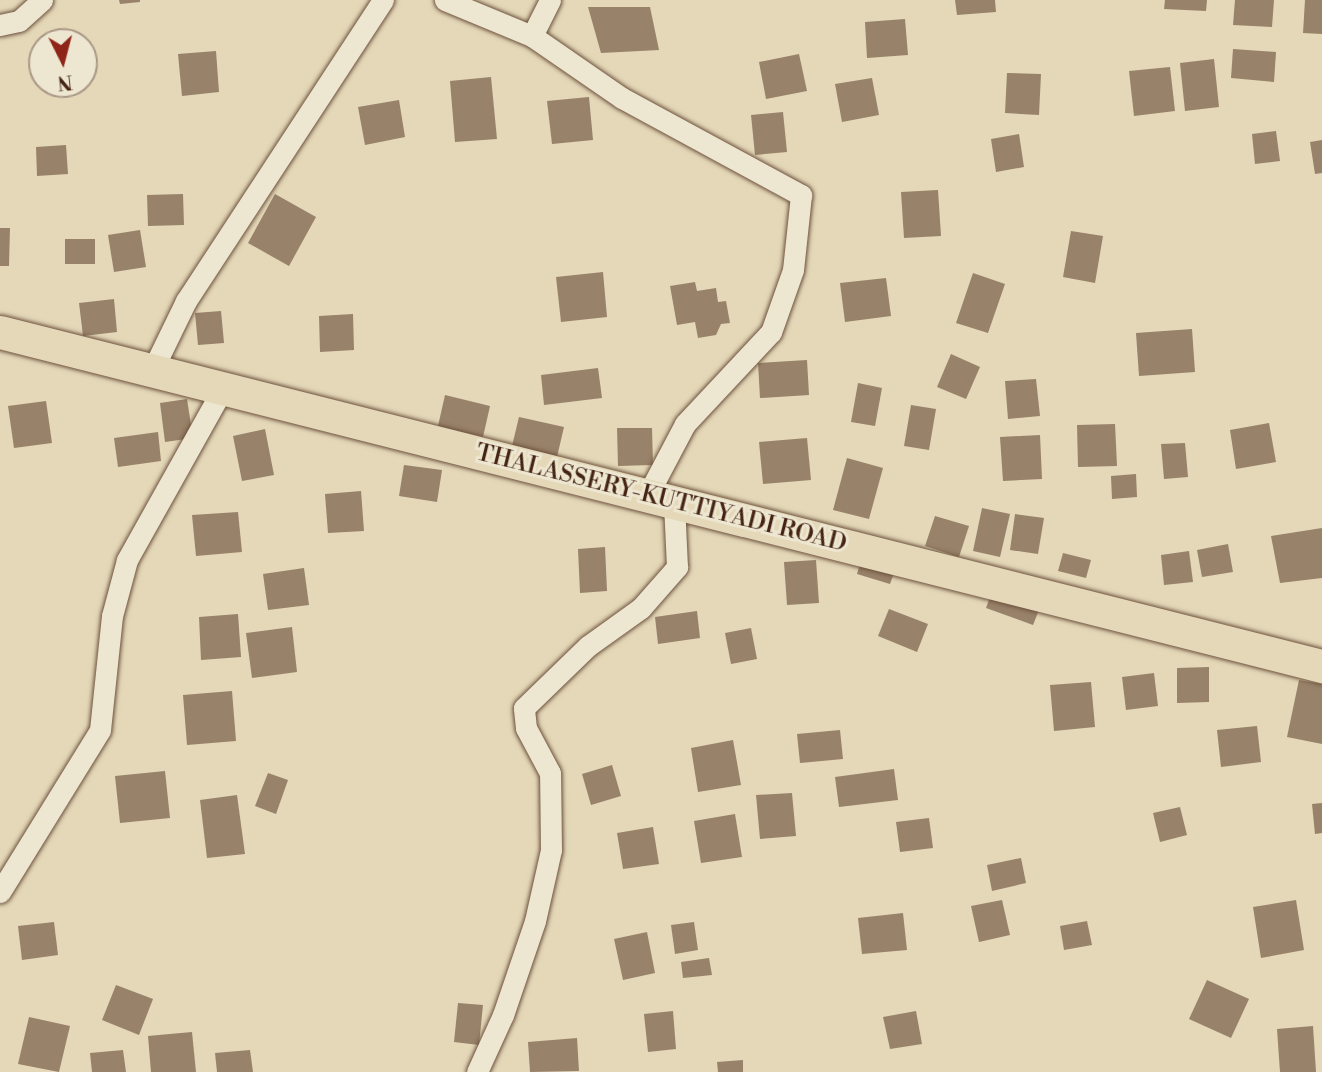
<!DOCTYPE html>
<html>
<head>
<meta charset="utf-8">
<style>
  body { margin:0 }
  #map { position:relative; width:1322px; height:1072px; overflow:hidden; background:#e4d8b8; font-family:"Libre Bodoni",serif }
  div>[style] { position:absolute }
  .building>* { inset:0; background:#988269 }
  .roads { filter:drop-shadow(0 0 2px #6d513d) drop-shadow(0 0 2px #6d513d) }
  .minor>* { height:21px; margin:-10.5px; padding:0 10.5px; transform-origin:10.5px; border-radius:10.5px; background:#ede6d1 }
  .primary>* { height:33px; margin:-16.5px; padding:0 16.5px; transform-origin:16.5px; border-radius:16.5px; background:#e4d8b8 }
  span { translate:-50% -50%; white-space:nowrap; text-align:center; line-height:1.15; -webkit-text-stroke:6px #ede6d1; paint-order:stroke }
  .street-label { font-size:24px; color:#452414 }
  .north { position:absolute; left:28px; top:28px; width:70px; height:70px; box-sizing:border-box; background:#ede6d1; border:2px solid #aa9885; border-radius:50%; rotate:174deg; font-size:19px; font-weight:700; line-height:28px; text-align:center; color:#452414 }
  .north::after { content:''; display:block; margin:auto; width:24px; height:32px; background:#8f2418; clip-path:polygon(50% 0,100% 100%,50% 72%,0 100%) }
</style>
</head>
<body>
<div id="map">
  <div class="building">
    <div style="clip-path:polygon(119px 0,140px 0,140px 2px,120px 4px)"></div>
    <div style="clip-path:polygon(955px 0,995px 0,996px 12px,957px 15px)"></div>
    <div style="clip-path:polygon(1165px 0,1207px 0,1206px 11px,1164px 9px)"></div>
    <div style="clip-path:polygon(1235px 0,1274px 0,1272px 27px,1233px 25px)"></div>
    <div style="clip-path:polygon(1305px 0,1322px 0,1322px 34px,1303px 33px)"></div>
    <div style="clip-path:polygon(588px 7px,650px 7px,659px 50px,601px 53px)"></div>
    <div style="clip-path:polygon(905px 19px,908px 55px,867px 58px,865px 22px)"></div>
    <div style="clip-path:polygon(1233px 49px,1276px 52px,1274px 82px,1231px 78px)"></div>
    <div style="clip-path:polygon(216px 51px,219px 92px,182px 96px,178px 54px)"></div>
    <div style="clip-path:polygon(799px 54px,807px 91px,766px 99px,759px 62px)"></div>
    <div style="clip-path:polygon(1214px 59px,1219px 107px,1185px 111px,1180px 63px)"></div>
    <div style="clip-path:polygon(1170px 67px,1175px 111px,1134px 116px,1129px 71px)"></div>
    <div style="clip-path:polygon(1007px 73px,1041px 74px,1039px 115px,1005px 113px)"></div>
    <div style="clip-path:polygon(491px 77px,497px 139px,455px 142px,450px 81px)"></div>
    <div style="clip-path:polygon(872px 78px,879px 115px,842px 122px,835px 84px)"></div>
    <div style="clip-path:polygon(589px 97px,593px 140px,552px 144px,547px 101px)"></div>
    <div style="clip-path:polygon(399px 100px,405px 137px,365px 145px,358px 107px)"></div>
    <div style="clip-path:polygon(783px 112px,787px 152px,755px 155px,751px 115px)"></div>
    <div style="clip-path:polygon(1276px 131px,1280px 161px,1255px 164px,1252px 134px)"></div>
    <div style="clip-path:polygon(1019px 134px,1024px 167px,996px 172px,991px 139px)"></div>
    <div style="clip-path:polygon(1322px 140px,1322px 173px,1315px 174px,1310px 142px)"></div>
    <div style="clip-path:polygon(66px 145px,68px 174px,37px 176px,36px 147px)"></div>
    <div style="clip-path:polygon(938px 190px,941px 236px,904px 238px,901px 192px)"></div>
    <div style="clip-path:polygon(183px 194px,184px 225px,148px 226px,147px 195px)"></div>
    <div style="clip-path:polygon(275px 194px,316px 217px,289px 266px,248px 243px)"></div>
    <div style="clip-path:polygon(0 228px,10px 228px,9px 266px,0 266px)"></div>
    <div style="clip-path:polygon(140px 230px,146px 267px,114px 272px,108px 235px)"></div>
    <div style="clip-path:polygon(1071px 231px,1103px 236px,1095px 283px,1063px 277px)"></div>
    <div style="clip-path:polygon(65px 239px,95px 239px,95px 264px,65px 264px)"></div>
    <div style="clip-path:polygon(603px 272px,607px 317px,561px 322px,556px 277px)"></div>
    <div style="clip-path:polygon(973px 273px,1005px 284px,988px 333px,956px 323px)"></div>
    <div style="clip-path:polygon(886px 278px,891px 316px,845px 322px,840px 283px)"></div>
    <div style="clip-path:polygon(695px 282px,697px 291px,716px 288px,718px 302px,726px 301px,730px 323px,721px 324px,716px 335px,698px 338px,695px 322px,677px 325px,670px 286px)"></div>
    <div style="clip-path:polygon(114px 299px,117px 332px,83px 336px,79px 303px)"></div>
    <div style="clip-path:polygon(221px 311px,224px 343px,198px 345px,195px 313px)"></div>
    <div style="clip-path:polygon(353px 314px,354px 350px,320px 352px,319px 316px)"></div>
    <div style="clip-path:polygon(1192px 329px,1195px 372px,1139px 376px,1136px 333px)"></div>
    <div style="clip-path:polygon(951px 354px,980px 367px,966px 399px,937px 387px)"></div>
    <div style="clip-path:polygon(807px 360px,809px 395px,760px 398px,758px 363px)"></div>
    <div style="clip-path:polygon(598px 368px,602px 398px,544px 405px,541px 375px)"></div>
    <div style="clip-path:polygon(1036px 379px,1040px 416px,1008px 419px,1005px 381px)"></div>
    <div style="clip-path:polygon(858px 383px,882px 388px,875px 426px,851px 422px)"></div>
    <div style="clip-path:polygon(445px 395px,490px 406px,483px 437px,438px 426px)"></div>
    <div style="clip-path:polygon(187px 399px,193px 438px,165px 442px,160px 403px)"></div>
    <div style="clip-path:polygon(46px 401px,52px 443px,14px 448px,8px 406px)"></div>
    <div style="clip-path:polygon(911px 405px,936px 409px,929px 450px,904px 446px)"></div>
    <div style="clip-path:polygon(519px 417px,564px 427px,557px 457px,512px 446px)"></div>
    <div style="clip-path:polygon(1269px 423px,1276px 462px,1236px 469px,1230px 430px)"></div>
    <div style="clip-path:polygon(1115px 424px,1117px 466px,1078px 467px,1077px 425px)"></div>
    <div style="clip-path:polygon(617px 428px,652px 428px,653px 465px,618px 466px)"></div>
    <div style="clip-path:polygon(265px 429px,274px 475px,242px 481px,233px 436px)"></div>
    <div style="clip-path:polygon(158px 432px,161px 461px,118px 467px,114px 438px)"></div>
    <div style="clip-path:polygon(1040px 435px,1042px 479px,1003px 481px,1000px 437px)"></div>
    <div style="clip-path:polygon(807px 438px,811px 480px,763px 484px,759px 442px)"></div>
    <div style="clip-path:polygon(1185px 443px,1188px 477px,1164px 479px,1161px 444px)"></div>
    <div style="clip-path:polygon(847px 458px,883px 468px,869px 519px,833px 510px)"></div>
    <div style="clip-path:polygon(404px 465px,442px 470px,437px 502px,399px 496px)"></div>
    <div style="clip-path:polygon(1136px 474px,1137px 497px,1112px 499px,1111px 476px)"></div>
    <div style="clip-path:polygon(361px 491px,364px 531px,328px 533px,325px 494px)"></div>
    <div style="clip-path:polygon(982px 508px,1010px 514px,1000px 557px,973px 551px)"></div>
    <div style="clip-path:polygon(238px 512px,242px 552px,196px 556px,192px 515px)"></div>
    <div style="clip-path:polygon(1015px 514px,1044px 518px,1038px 554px,1010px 550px)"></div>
    <div style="clip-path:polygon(935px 516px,969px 526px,959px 557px,925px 546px)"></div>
    <div style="clip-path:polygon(1322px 528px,1322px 578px,1280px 583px,1271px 536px)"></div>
    <div style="clip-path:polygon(1228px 544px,1233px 572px,1202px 577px,1197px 550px)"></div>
    <div style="clip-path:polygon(605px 547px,607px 591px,580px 593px,578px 549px)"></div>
    <div style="clip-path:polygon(1189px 551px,1193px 582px,1164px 585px,1161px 555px)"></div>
    <div style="clip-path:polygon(1063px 553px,1091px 560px,1086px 578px,1058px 571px)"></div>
    <div style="clip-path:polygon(816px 560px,819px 603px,787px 605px,784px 562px)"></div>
    <div style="clip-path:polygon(861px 560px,895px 570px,890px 584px,857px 574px)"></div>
    <div style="clip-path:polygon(304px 568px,309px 605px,268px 610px,263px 574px)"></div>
    <div style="clip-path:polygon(991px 594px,1039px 610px,1033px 625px,986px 608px)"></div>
    <div style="clip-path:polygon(889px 609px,928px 624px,917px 652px,878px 636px)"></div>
    <div style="clip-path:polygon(697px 611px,700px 638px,658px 644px,655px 617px)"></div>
    <div style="clip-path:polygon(238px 614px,241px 657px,201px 660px,199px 617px)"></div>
    <div style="clip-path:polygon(292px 627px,297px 672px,252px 678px,246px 633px)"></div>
    <div style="clip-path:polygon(751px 628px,757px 659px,731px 664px,725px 633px)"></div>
    <div style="clip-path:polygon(1209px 667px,1209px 702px,1177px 703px,1177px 668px)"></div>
    <div style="clip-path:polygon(1154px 673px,1158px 706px,1126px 710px,1122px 677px)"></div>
    <div style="clip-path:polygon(1299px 680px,1322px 684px,1322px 744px,1287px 737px)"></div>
    <div style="clip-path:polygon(1091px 682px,1095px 727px,1054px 731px,1050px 685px)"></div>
    <div style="clip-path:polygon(232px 691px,236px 741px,187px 745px,183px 695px)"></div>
    <div style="clip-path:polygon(1257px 726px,1261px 762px,1221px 767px,1217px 730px)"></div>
    <div style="clip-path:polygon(840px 730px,843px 759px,800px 763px,797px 734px)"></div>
    <div style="clip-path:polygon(733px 740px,741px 785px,698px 792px,691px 748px)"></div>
    <div style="clip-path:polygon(612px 765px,621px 796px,591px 805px,582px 774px)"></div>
    <div style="clip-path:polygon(894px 769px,898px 800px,839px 807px,835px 777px)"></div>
    <div style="clip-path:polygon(165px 771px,170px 818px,120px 823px,115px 776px)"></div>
    <div style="clip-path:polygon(268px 773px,288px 780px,276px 814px,255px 806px)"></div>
    <div style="clip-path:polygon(792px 793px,796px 836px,760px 839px,756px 795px)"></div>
    <div style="clip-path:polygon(237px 795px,245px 854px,207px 858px,200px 800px)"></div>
    <div style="clip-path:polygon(1322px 803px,1322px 833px,1315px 834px,1312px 804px)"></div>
    <div style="clip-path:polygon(1180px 807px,1187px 835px,1160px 842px,1153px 813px)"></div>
    <div style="clip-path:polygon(735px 814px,742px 857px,701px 863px,694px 821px)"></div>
    <div style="clip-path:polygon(929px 818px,933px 848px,900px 852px,896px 822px)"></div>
    <div style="clip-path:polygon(653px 827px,659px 864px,623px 869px,617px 833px)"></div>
    <div style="clip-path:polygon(1021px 858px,1026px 883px,992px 891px,987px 865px)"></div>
    <div style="clip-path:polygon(1002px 900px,1010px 935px,979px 942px,971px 906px)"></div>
    <div style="clip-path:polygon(1296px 900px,1304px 950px,1261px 958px,1253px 907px)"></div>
    <div style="clip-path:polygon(903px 913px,907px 950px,862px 954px,858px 918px)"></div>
    <div style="clip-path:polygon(1087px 921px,1092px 945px,1064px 950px,1060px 926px)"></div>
    <div style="clip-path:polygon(54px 922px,58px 955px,22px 960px,18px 926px)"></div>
    <div style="clip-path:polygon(694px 922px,698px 950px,675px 954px,671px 925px)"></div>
    <div style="clip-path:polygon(647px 932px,655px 973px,623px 980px,614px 939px)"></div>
    <div style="clip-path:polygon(709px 958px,712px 975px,683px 978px,681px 962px)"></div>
    <div style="clip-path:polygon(1207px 980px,1249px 999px,1231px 1038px,1189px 1019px)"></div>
    <div style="clip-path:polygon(116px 985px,153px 999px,139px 1035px,102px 1020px)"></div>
    <div style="clip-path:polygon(458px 1003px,483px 1005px,479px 1045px,454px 1042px)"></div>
    <div style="clip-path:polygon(673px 1011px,676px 1049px,648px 1052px,644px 1014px)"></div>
    <div style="clip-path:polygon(916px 1011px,922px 1044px,890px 1049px,883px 1017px)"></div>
    <div style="clip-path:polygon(29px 1017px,70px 1026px,59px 1072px,18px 1064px)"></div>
    <div style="clip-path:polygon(1313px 1026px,1316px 1072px,1280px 1072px,1277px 1029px)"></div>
    <div style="clip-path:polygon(192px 1032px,196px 1072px,151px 1072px,148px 1036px)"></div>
    <div style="clip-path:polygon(577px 1038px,579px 1071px,530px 1072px,528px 1042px)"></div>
    <div style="clip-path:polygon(123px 1050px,126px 1072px,92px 1072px,90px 1053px)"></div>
    <div style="clip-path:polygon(250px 1050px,253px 1072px,217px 1072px,215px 1053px)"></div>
    <div style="clip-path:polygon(743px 1060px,743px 1072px,718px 1072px,717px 1062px)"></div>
  </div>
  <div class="roads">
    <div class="minor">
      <div style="left:445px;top:0;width:94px;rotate:22.5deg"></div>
      <div style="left:532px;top:36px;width:40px;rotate:-63.4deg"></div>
      <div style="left:0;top:25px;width:19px;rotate:-12deg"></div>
      <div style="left:19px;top:21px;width:31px;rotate:-42deg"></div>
      <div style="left:532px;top:36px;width:109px;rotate:34.6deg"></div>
      <div style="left:622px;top:98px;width:204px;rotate:28.5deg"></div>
      <div style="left:801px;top:195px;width:75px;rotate:96.1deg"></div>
      <div style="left:793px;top:270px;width:66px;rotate:109.5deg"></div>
      <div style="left:771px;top:332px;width:126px;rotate:133.1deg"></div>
      <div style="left:685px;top:424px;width:81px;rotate:117.8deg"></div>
      <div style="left:152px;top:371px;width:78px;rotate:-64.1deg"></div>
      <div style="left:186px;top:301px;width:360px;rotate:-56.8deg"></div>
      <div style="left:0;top:892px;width:190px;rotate:-58.3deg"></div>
      <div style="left:100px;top:730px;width:115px;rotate:-84deg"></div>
      <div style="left:112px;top:616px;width:58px;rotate:-75deg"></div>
      <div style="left:127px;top:560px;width:197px;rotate:-60.8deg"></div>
      <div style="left:477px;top:1072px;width:63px;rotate:-65.5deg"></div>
      <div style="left:503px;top:1015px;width:99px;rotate:-71.2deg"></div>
      <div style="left:535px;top:921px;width:73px;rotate:-77.3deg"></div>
      <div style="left:551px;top:850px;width:77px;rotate:-90.7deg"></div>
      <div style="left:550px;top:773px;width:51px;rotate:-118.1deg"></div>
      <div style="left:526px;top:728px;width:20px;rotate:-96deg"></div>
      <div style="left:524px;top:708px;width:89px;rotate:-44.1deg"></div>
      <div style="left:588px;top:646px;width:65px;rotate:-35.6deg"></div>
      <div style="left:641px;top:608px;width:55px;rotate:-48.7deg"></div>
      <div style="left:677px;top:567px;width:64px;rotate:-92.7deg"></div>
    </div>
    <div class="primary">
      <div style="left:0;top:332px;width:1364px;rotate:14.18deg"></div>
    </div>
  </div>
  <div class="street-label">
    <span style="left:661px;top:499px;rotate:14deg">THALASSERY-KUTTIYADI ROAD</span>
  </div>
  <div class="north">N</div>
</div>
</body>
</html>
